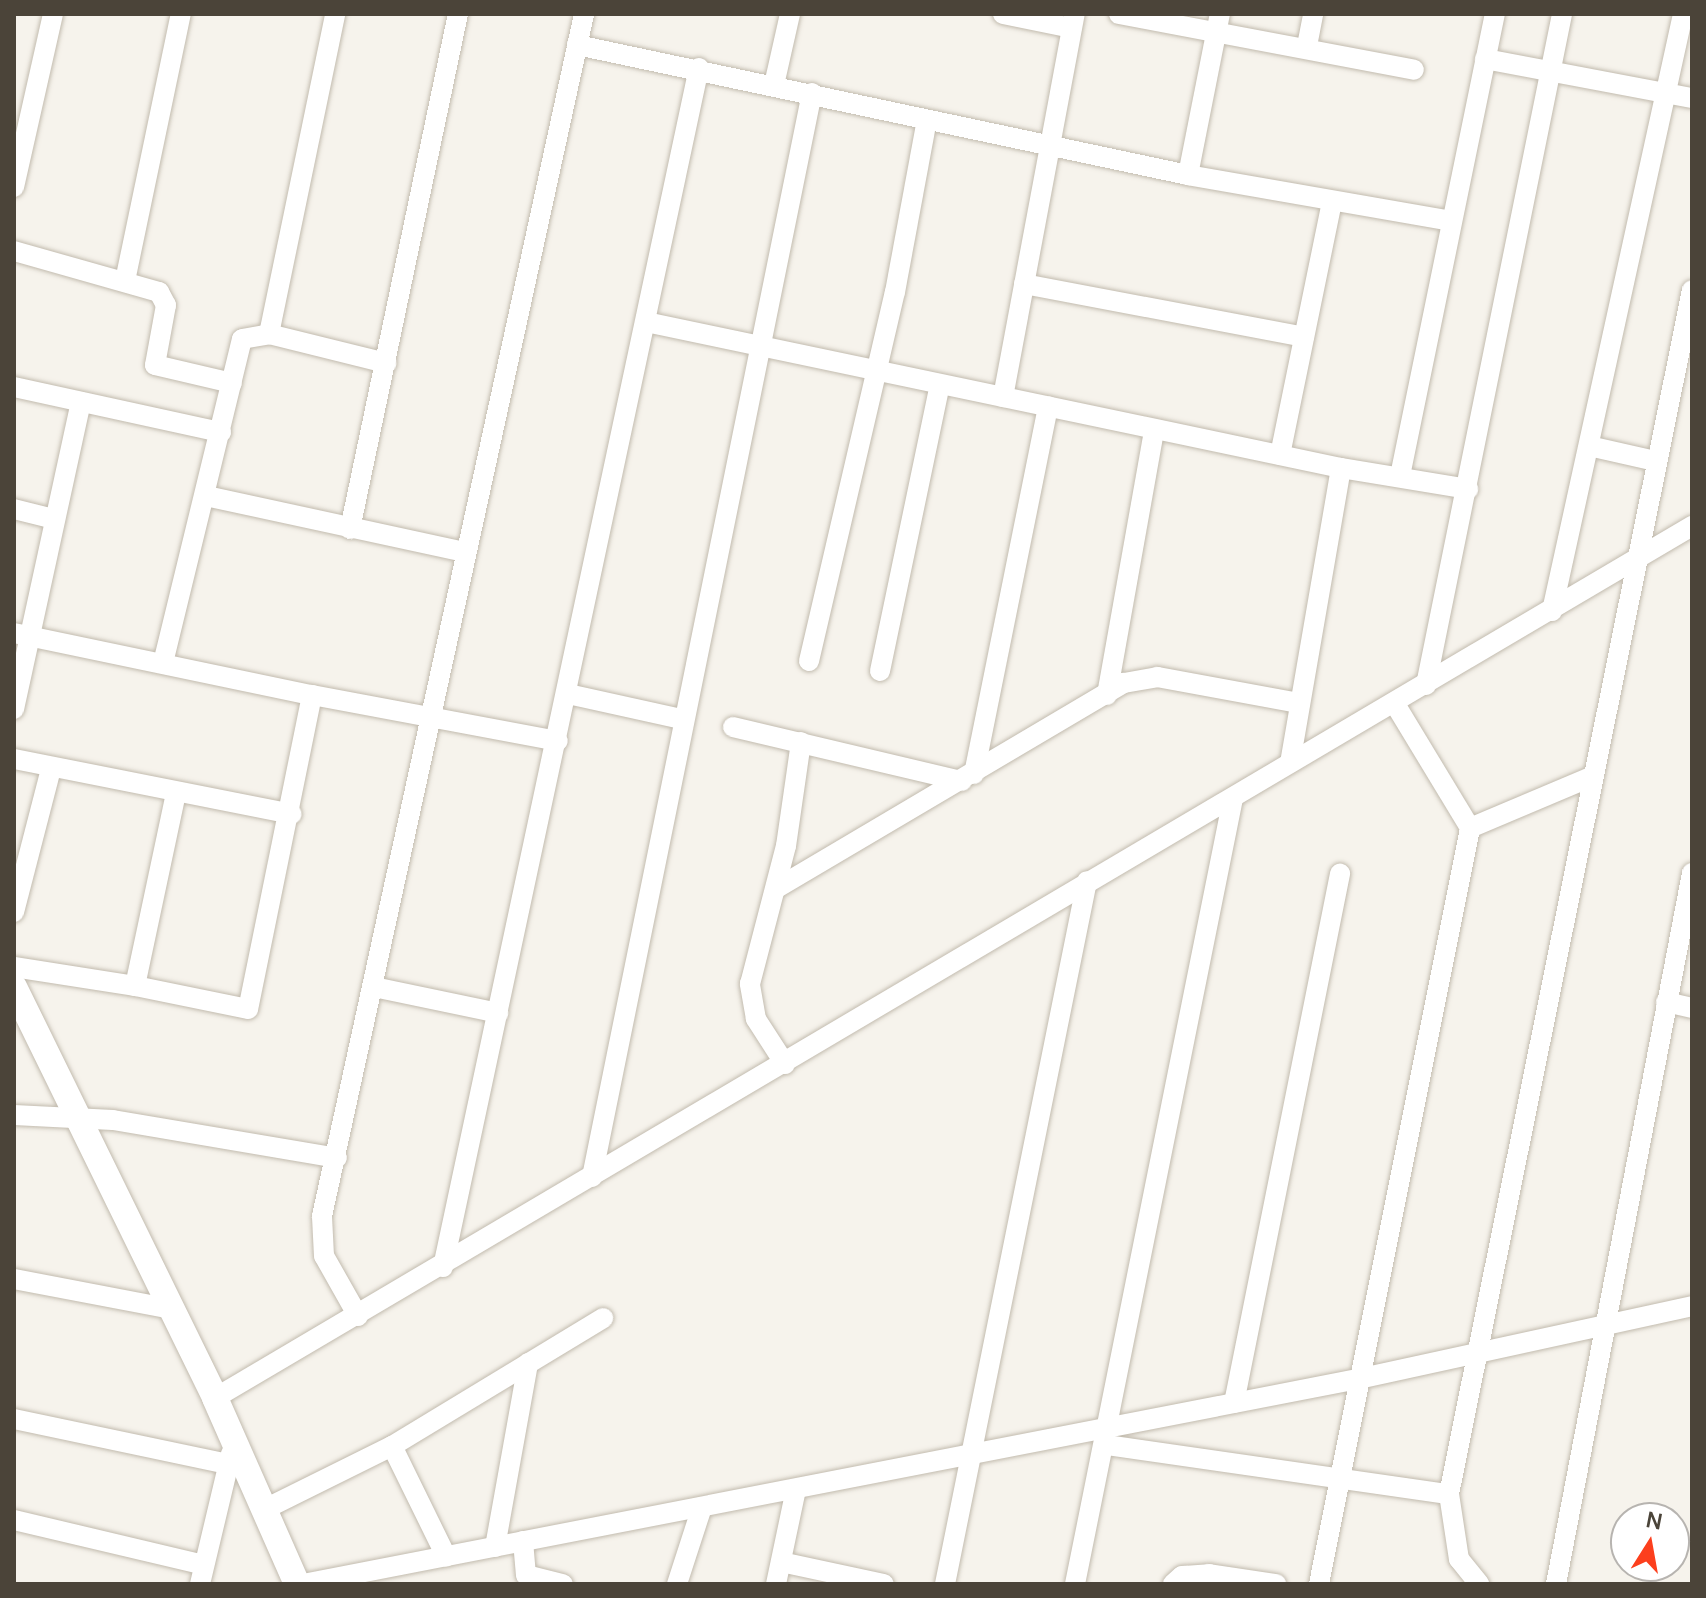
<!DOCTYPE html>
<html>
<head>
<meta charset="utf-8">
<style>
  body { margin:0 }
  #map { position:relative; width:1706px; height:1598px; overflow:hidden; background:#f6f3ec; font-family:Manrope,sans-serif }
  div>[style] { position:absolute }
  .roads { filter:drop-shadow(0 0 2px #c2bbae) drop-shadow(0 0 2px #c2bbae) }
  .minor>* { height:20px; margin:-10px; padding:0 10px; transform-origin:10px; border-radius:10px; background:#fff }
  .tertiary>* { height:26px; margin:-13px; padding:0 13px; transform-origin:13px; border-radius:13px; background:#fff }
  span { translate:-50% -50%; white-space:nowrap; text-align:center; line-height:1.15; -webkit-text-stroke:6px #fff; paint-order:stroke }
  .frame { position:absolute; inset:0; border:16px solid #4b4439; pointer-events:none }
  .north { position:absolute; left:1610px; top:1502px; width:80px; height:80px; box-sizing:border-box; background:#fff; border:2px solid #b7b4b0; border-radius:50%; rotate:11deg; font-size:22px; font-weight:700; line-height:32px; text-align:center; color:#4b4439 }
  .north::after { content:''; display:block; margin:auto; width:28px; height:36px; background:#fc3f1d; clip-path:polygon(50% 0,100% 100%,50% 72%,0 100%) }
</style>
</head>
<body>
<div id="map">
  <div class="roads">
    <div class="minor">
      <div style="left:1003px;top:14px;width:70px;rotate:11.5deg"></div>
      <div style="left:1119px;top:14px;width:300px;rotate:10.7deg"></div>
      <div style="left:577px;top:45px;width:625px;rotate:12.01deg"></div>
      <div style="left:1188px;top:175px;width:267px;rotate:9.9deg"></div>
      <div style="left:1307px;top:46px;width:33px;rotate:-79deg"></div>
      <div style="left:1485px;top:59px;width:211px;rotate:10.7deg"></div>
      <div style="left:774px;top:85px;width:73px;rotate:-77.3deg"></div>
      <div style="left:1188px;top:175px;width:164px;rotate:-78.8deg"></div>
      <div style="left:14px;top:187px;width:177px;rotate:-77.3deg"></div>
      <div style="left:14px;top:251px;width:151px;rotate:15.8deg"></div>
      <div style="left:159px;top:292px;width:15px;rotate:62deg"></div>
      <div style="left:166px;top:305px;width:61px;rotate:100.4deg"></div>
      <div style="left:155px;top:365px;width:79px;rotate:13.2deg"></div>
      <div style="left:125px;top:281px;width:273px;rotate:-78.2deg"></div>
      <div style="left:1024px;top:284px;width:285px;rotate:10.7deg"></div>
      <div style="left:646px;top:322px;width:710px;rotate:11.86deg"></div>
      <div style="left:1341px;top:468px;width:299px;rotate:99.8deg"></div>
      <div style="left:269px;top:334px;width:327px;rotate:-78.3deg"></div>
      <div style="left:14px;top:387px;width:212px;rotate:12.3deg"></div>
      <div style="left:1003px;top:397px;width:390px;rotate:-79.4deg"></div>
      <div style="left:1589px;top:446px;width:68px;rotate:12.8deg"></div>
      <div style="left:1280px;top:455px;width:258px;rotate:-78.4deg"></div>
      <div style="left:1341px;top:468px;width:129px;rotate:9.4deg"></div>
      <div style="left:1400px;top:476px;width:472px;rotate:-78.4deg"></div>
      <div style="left:206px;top:496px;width:264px;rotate:12.2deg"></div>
      <div style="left:14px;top:509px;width:41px;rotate:14deg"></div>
      <div style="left:350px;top:529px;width:526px;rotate:-78.16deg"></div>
      <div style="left:1552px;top:611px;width:611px;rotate:-77.62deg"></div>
      <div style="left:14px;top:633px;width:304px;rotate:11.8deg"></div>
      <div style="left:312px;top:695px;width:320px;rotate:101.5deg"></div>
      <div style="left:248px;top:1009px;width:115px;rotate:-168.5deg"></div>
      <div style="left:809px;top:661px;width:379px;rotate:-76.9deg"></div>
      <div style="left:895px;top:292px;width:175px;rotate:-79.5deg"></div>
      <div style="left:163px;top:663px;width:333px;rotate:-76.3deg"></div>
      <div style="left:242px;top:339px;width:27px;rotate:-10deg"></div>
      <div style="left:269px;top:334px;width:121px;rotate:13.9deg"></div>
      <div style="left:880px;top:671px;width:292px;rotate:-78.2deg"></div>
      <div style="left:1426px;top:685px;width:685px;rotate:-78.54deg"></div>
      <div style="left:568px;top:694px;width:116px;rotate:12.5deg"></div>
      <div style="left:312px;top:695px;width:250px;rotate:10.6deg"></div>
      <div style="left:1107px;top:695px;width:269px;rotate:-79.9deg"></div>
      <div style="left:1395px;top:704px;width:145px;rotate:58.8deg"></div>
      <div style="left:14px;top:709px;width:314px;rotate:-77.7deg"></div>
      <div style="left:733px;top:727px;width:235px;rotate:13.3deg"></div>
      <div style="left:14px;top:759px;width:283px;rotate:11.2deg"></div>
      <div style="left:974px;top:774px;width:375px;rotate:-78.6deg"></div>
      <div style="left:777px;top:888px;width:403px;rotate:-30.6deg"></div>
      <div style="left:1124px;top:683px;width:34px;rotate:-10deg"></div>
      <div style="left:1157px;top:677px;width:143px;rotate:10.4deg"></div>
      <div style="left:14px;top:912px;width:148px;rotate:-75.5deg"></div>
      <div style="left:14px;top:967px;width:122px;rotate:8.9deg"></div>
      <div style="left:135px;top:986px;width:197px;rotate:-78deg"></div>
      <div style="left:374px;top:987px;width:127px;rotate:11.8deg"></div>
      <div style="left:1666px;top:1002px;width:27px;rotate:13deg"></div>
      <div style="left:785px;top:1064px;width:54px;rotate:-122.8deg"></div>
      <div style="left:756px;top:1019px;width:36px;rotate:-100deg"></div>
      <div style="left:750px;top:984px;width:143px;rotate:-75.4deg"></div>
      <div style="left:786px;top:846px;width:105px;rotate:-81.8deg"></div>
      <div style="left:14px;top:1115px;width:99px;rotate:2.9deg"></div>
      <div style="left:113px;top:1120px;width:227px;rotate:9.6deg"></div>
      <div style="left:592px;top:1177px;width:1106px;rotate:-78.53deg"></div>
      <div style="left:443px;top:1267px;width:1226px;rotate:-77.95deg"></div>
      <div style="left:14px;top:1279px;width:161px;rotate:10.8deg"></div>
      <div style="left:358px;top:1316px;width:69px;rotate:-119.5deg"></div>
      <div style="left:324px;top:1256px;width:40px;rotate:-92.9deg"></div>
      <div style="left:322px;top:1216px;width:1230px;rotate:-77.7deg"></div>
      <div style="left:215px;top:1398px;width:1715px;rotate:-30.56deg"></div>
      <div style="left:1234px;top:1403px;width:540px;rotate:-78.67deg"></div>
      <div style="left:14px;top:1419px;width:219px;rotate:11.9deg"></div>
      <div style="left:1107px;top:1445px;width:345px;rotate:8.2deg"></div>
      <div style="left:1449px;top:1494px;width:66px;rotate:81.3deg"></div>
      <div style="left:1459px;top:1559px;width:32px;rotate:51deg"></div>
      <div style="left:392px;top:1446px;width:123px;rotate:63.9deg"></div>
      <div style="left:1449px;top:1494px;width:1228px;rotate:-78.59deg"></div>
      <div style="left:263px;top:1510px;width:144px;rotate:-26.4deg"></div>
      <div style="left:392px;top:1446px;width:247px;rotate:-31.2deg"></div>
      <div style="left:14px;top:1520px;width:195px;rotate:13.3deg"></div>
      <div style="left:523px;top:1541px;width:34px;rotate:85deg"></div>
      <div style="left:526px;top:1575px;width:38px;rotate:14deg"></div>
      <div style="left:495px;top:1547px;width:187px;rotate:-79.8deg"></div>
      <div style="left:781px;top:1562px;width:105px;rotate:12.1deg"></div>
      <div style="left:200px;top:1584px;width:134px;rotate:-76.6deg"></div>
      <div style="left:303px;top:1584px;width:1075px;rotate:-11deg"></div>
      <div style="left:1358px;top:1379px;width:342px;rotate:-12.3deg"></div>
      <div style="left:677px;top:1584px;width:81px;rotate:-72deg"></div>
      <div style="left:776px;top:1584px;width:97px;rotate:-78.1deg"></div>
      <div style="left:945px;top:1584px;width:717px;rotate:-78.58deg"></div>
      <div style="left:1075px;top:1584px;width:802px;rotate:-78.63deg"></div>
      <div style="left:1173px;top:1584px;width:12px;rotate:-42deg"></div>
      <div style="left:1182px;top:1576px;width:27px;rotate:-4deg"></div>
      <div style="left:1209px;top:1574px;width:68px;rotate:8.5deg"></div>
      <div style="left:1319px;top:1584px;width:771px;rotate:-78.7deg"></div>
      <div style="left:1470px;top:828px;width:131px;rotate:-22.9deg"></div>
      <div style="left:1556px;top:1584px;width:724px;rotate:-79.17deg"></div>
    </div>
    <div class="tertiary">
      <div style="left:14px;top:987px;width:458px;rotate:63.9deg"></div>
      <div style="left:215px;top:1398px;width:203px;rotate:66.2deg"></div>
    </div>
  </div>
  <div class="frame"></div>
  <div class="north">N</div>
</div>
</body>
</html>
